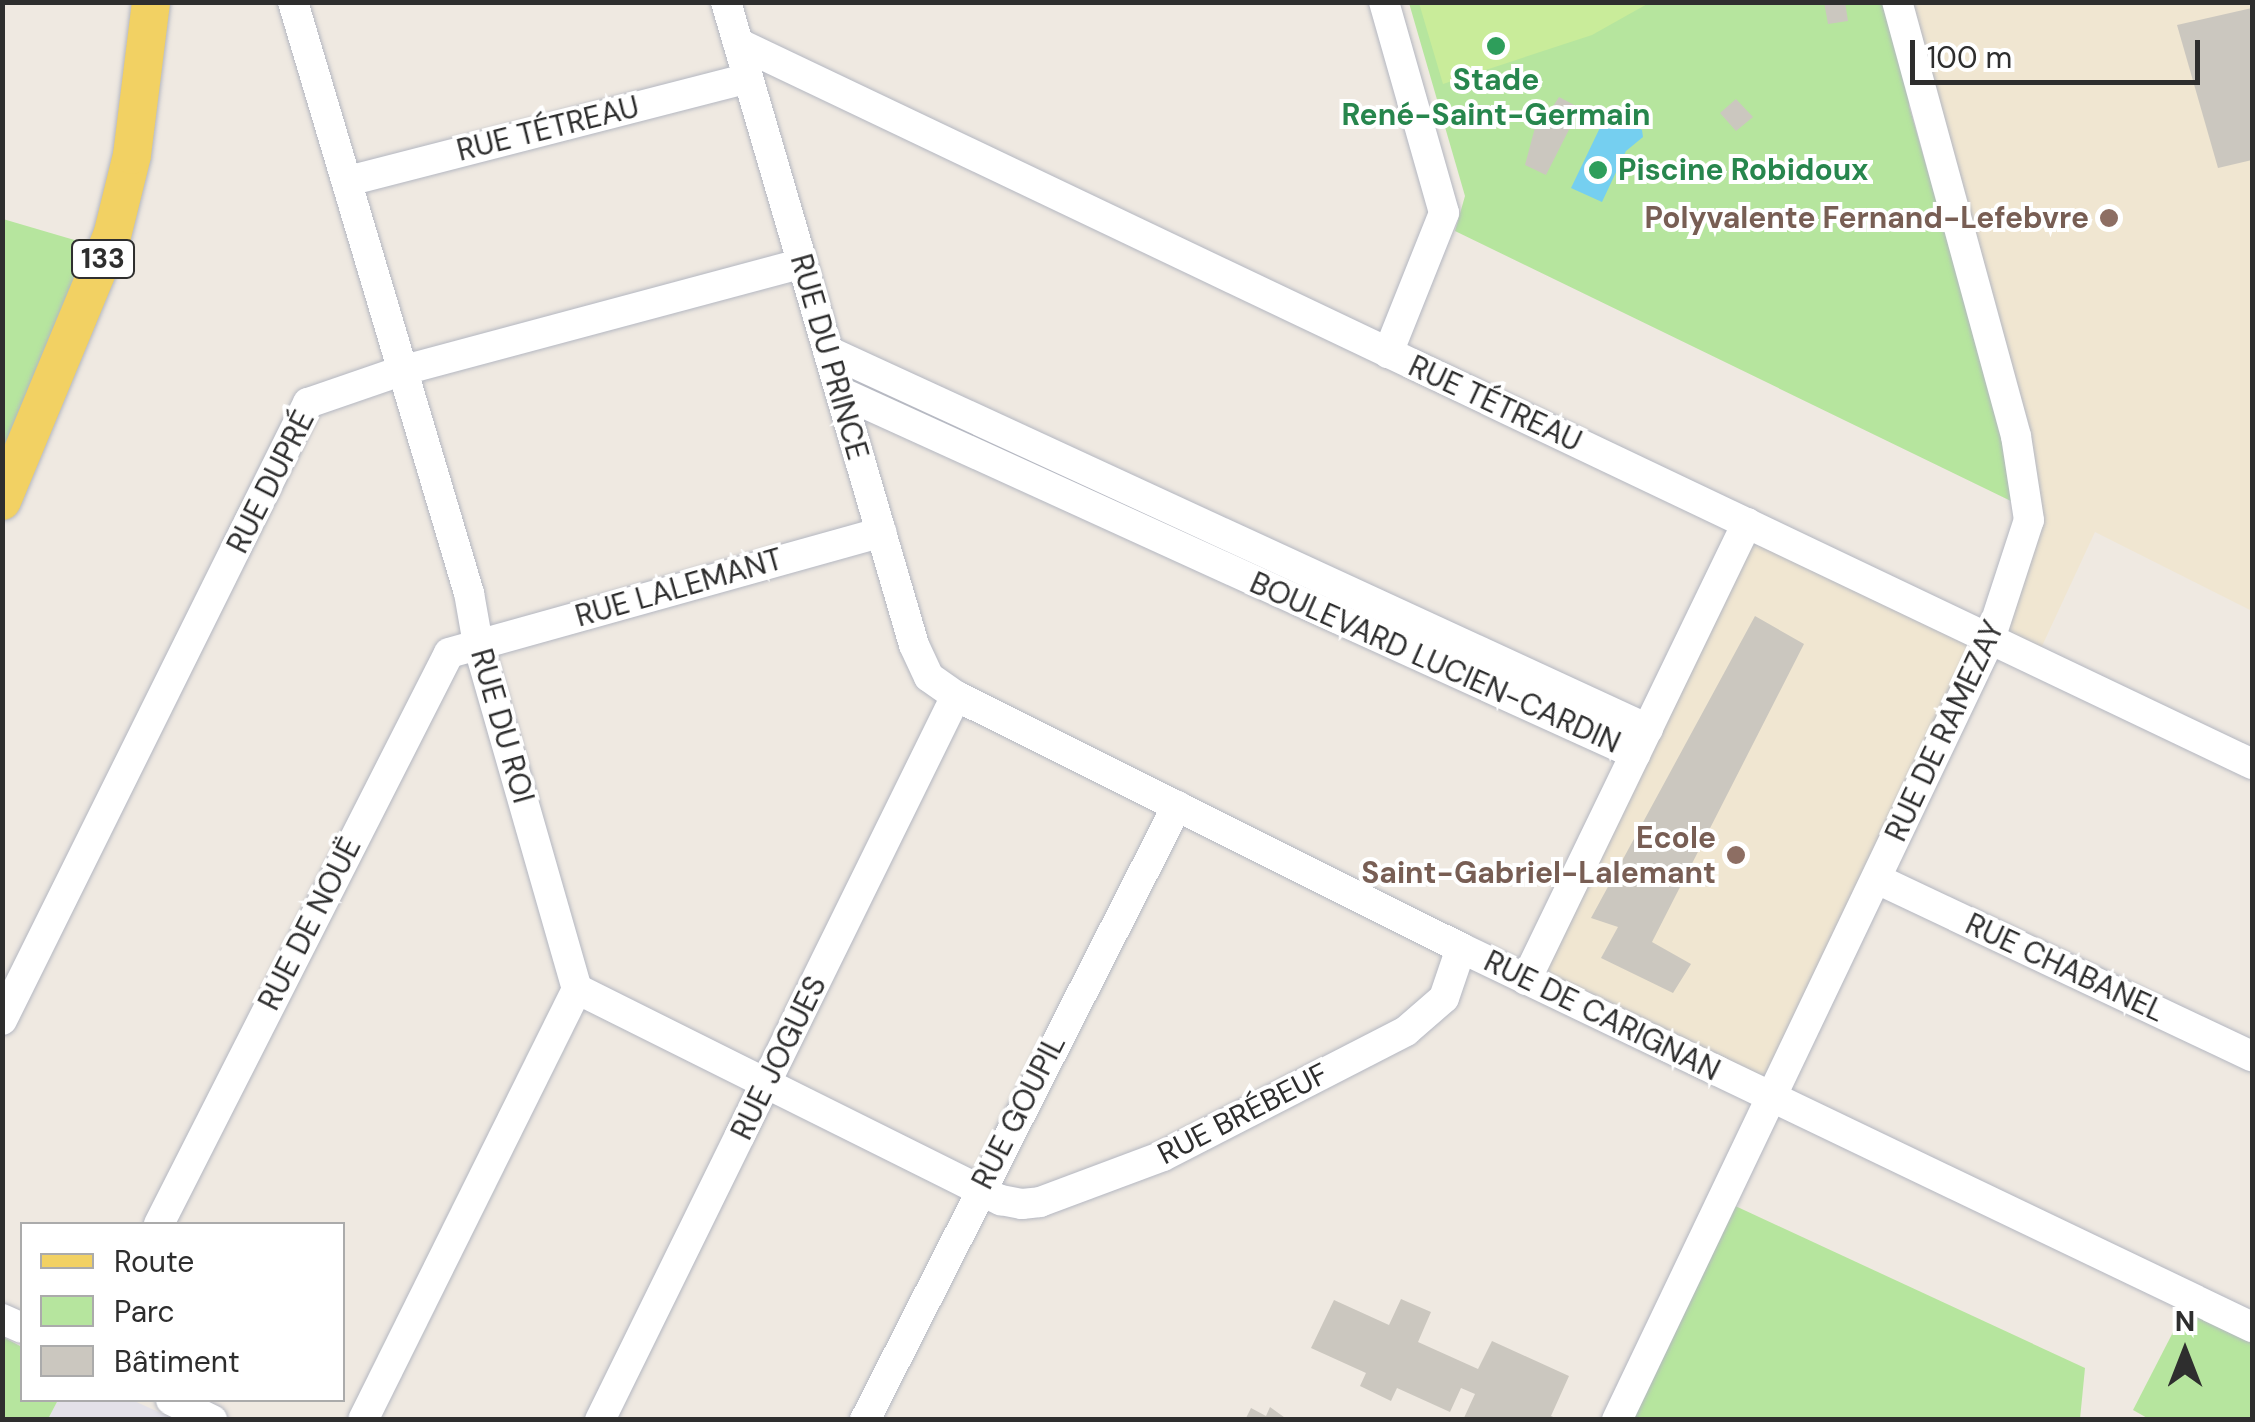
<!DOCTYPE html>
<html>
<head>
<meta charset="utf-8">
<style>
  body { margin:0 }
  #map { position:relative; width:2255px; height:1422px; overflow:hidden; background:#efe9e1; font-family:"DM Sans",sans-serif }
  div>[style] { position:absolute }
  .industrial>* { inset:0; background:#e3e1e8 }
  .education>* { inset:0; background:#f0e6d1 }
  .green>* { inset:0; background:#b6e59e }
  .pitch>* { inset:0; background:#c9ec9a }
  .water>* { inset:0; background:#75cff0 }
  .building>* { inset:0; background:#cbc7bf }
  .roads { filter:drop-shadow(0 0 2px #b4b7c1) drop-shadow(0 0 2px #b4b7c1) }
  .minor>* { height:30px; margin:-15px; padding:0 15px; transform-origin:15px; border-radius:15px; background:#fff }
  .major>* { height:38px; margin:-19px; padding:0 19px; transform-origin:19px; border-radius:19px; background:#f2d163 }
  .dots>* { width:28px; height:28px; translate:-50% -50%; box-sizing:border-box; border:5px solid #fff; border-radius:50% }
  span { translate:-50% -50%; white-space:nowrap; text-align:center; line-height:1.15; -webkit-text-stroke:8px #fff; paint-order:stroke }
  .shield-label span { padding:2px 8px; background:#fff; border:2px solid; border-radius:8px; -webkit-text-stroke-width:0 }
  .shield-label { font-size:28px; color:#2e2e2e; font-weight:700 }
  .leisure-label { font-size:30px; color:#27864d; font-weight:700 }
  .left { translate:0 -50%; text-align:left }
  .street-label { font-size:30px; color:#2e2e2e }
  .education-label { font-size:30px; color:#785e54; font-weight:700 }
  .right { translate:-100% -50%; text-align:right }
  .frame { position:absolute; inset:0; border:5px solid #2e2e2e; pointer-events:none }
  .legend { position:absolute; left:20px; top:1222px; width:325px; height:180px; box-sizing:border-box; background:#fff; border:2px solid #ababab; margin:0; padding:12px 18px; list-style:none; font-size:30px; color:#2e2e2e }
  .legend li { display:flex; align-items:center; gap:20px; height:50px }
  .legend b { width:50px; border:2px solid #ababab }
  .north { position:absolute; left:2135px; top:1302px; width:100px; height:100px; -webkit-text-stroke:8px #fff; paint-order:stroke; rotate:0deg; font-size:28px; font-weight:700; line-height:40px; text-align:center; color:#2e2e2e }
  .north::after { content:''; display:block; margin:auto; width:35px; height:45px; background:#2e2e2e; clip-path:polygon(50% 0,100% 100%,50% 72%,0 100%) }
  .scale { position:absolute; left:1910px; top:40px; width:290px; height:45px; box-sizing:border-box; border:5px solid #2e2e2e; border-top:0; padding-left:12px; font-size:30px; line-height:35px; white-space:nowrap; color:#2e2e2e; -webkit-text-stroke:8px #fff; paint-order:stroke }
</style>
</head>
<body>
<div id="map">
  <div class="industrial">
    <div style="clip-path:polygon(58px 1400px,132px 1400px,174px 1419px,48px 1419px)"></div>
  </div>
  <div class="education">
    <div style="clip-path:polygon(1906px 3px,2252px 3px,2252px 611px,2095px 532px,2036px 659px,1998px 641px,2038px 517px)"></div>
    <div style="clip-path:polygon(1744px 538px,1980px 651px,1767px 1088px,1532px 979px)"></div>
  </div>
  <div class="green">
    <div style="clip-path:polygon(1409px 3px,1913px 3px,1909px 106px,2007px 446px,2015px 503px,1455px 231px,1465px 196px)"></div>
    <div style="clip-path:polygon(3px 219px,105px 249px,3px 500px)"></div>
    <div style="clip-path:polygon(1716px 1197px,2085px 1368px,2080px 1419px,1611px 1420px)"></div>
    <div style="clip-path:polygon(2187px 1305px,2252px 1336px,2252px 1419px,2149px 1419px,2133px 1410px)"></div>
    <div style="clip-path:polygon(3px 1337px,22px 1347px,22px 1400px,58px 1400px,48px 1419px,3px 1419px)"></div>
  </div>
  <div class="pitch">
    <div style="clip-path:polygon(1419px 3px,1419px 2px,1649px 3px,1592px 35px,1443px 84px)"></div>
  </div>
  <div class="water">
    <div style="clip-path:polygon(1607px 113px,1642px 130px,1643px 137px,1626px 151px,1602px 202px,1571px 188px)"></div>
  </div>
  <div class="building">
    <div style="clip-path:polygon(1824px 2px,1845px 2px,1848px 21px,1828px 24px)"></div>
    <div style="clip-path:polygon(2252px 8px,2252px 160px,2218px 168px,2177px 25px)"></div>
    <div style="clip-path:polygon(1559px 97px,1580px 108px,1546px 175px,1525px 165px,1537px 120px,1548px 114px)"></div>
    <div style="clip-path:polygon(1736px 99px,1753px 117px,1736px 131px,1720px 113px)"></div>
    <div style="clip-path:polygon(1755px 616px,1804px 644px,1652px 942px,1691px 964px,1673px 993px,1601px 958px,1618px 927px,1591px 918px)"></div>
    <div style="clip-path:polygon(1401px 1299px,1431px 1312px,1418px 1342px,1478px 1369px,1492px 1341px,1569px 1376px,1551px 1416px,1560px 1420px,1463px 1420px,1475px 1394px,1461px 1388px,1450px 1412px,1397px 1388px,1391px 1401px,1360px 1386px,1366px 1373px,1311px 1348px,1334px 1300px,1389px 1325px)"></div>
    <div style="clip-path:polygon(1270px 1407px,1288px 1420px,1245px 1420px,1251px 1408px,1266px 1416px)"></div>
  </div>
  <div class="roads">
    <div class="minor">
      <div style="left:293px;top:2px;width:617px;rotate:73.42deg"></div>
      <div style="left:469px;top:593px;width:52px;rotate:80deg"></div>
      <div style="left:478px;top:644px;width:359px;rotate:74deg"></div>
      <div style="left:577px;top:989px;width:481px;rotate:116.4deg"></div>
      <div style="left:726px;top:2px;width:670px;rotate:73.7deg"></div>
      <div style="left:914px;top:645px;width:35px;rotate:65deg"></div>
      <div style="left:929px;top:677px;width:33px;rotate:35deg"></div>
      <div style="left:956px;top:696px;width:564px;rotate:26.52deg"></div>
      <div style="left:1461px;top:948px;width:877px;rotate:25.6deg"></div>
      <div style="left:1384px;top:2px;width:219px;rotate:74.1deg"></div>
      <div style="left:1444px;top:213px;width:151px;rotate:111.8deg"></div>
      <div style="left:738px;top:43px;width:1677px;rotate:25.46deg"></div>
      <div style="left:348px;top:181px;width:413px;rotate:-14.4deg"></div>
      <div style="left:828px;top:351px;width:903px;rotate:24.75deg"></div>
      <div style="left:840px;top:392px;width:874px;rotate:24.48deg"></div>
      <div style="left:1877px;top:879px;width:415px;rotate:25.3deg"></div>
      <div style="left:1526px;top:980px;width:508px;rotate:-64.19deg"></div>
      <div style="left:577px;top:989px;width:474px;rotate:26.5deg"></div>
      <div style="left:1001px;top:1200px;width:21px;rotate:11deg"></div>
      <div style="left:1022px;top:1204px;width:18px;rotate:-6deg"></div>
      <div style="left:1040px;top:1202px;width:131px;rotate:-20.5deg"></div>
      <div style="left:1163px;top:1156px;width:273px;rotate:-27.2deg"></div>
      <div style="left:1406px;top:1031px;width:50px;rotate:-41deg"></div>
      <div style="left:1444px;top:998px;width:53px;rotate:-71.2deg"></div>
      <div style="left:2px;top:1020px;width:689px;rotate:-63.62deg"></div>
      <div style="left:308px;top:403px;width:102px;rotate:-19deg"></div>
      <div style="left:404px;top:370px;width:412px;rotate:-15deg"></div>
      <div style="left:159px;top:1224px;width:640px;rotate:-63.07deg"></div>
      <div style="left:449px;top:653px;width:449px;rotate:-15.6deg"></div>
      <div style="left:2px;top:1319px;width:22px;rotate:24deg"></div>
      <div style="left:171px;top:1400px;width:46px;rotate:26deg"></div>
      <div style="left:600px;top:1420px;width:807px;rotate:-63.82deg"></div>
      <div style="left:865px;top:1420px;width:689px;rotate:-63.06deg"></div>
      <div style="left:1617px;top:1420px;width:865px;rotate:-64.47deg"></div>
      <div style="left:1990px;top:639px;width:125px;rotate:-71.9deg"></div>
      <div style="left:2029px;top:520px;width:85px;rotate:-98.8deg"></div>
      <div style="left:2016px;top:436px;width:450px;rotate:-105.3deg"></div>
    </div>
    <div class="major">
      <div style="left:2px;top:501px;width:287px;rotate:-67.5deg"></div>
      <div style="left:112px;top:236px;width:83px;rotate:-76.1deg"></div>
      <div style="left:132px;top:155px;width:154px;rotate:-82.9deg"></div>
    </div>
  </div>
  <div class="dots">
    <div style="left:1496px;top:46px;background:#2e9e5b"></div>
    <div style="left:1598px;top:170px;background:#2e9e5b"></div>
    <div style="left:2109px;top:218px;background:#8d6e63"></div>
    <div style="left:1736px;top:855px;background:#8d6e63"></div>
  </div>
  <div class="shield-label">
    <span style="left:103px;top:259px">133</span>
  </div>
  <div class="leisure-label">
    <span style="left:1496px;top:97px">Stade<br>René-Saint-Germain</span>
    <span class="left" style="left:1618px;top:170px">Piscine Robidoux</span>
  </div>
  <div class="street-label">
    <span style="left:548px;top:129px;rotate:-14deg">RUE TÉTREAU</span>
    <span style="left:829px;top:357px;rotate:74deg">RUE DU PRINCE</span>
    <span style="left:1495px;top:404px;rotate:25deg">RUE TÉTREAU</span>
    <span style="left:271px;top:482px;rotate:-63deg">RUE DUPRÉ</span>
    <span style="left:679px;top:588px;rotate:-16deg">RUE LALEMANT</span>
    <span style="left:1435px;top:663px;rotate:24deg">BOULEVARD LUCIEN-CARDIN</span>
    <span style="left:502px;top:726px;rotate:74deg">RUE DU ROI</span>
    <span style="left:1945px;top:731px;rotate:-65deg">RUE DE RAMEZAY</span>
    <span style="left:310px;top:924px;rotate:-63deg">RUE DE NOUË</span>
    <span style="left:2065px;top:968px;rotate:25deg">RUE CHABANEL</span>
    <span style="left:1602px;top:1016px;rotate:26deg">RUE DE CARIGNAN</span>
    <span style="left:779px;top:1058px;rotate:-64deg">RUE JOGUES</span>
    <span style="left:1019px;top:1112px;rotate:-63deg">RUE GOUPIL</span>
    <span style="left:1243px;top:1114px;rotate:-27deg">RUE BRÉBEUF</span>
  </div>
  <div class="education-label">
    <span class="right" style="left:2089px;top:218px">Polyvalente Fernand-Lefebvre</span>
    <span class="right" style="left:1716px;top:855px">Ecole<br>Saint-Gabriel-Lalemant</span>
  </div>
  <div class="frame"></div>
  <ul class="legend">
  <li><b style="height:12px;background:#f2d163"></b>Route</li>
  <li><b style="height:28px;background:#b6e59e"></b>Parc</li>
  <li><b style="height:28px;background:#cbc7bf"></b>Bâtiment</li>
  </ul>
  <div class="north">N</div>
  <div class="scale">100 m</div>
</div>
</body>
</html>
